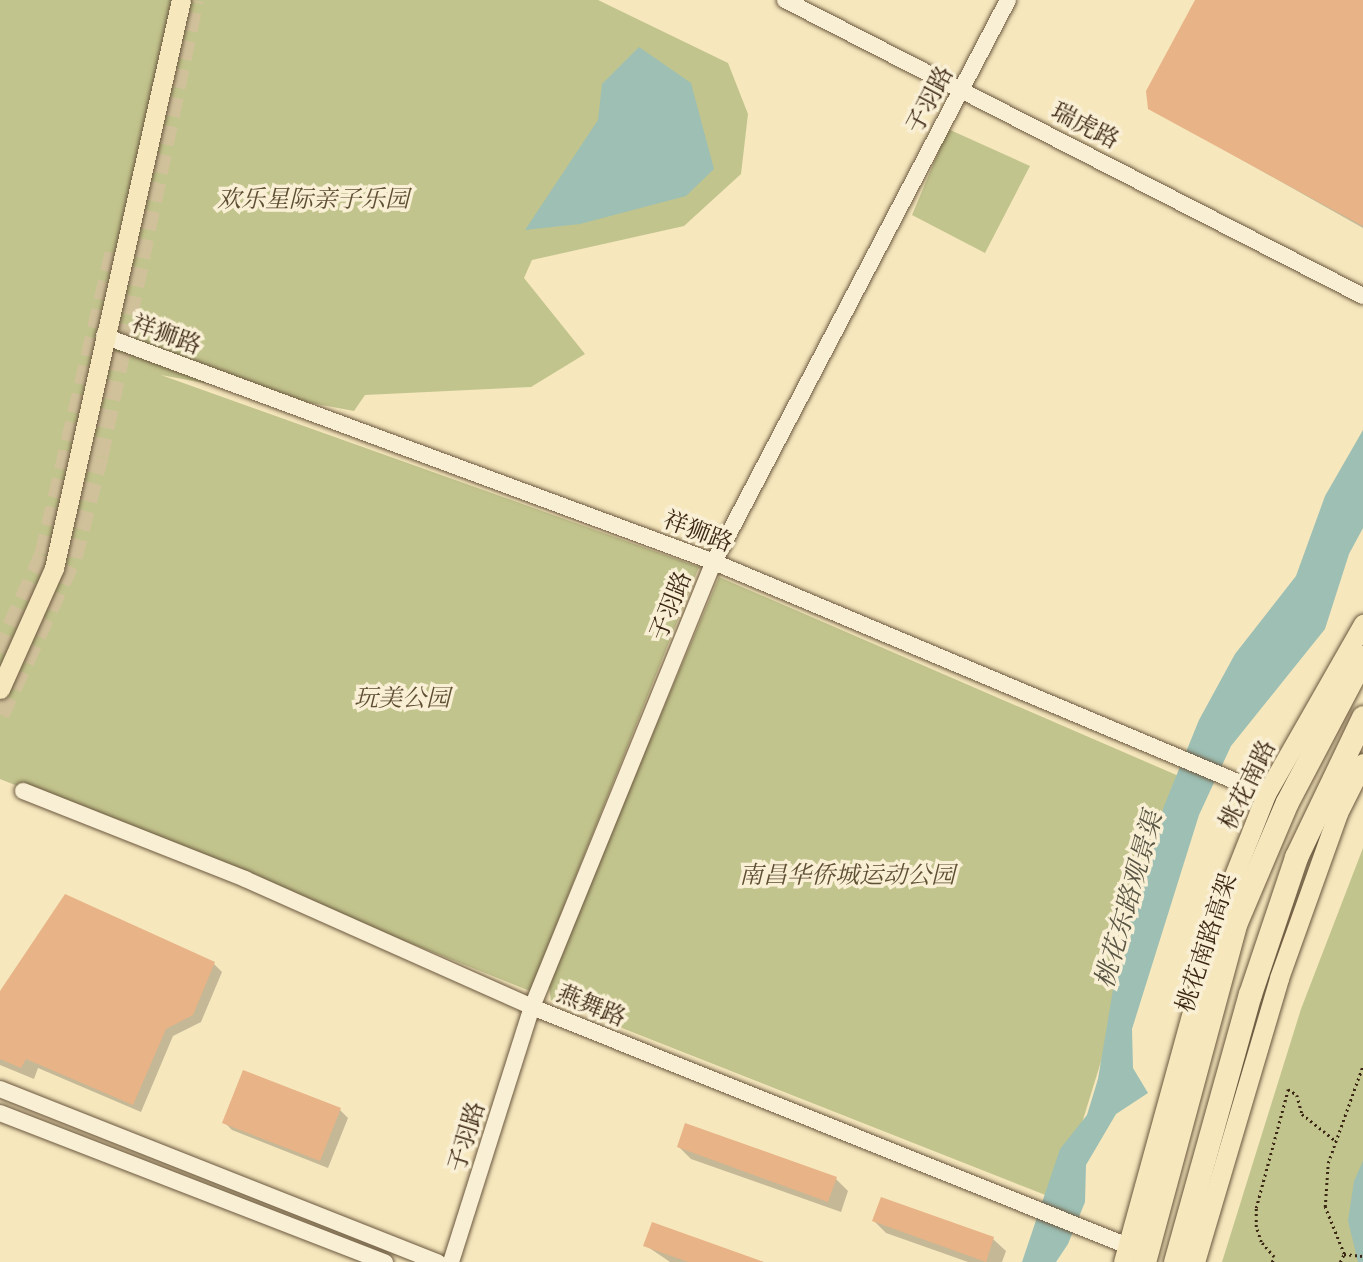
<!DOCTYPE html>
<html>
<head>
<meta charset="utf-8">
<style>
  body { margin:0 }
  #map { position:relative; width:1363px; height:1262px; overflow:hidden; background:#f6e7bd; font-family:Alegreya,"Noto Serif SC",serif }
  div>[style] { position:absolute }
  .green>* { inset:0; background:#c2c48d }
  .water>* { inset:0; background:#9dbfb4 }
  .shadow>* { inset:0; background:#0003 }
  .building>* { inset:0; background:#e8b386 }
  .major-tunnel>* { height:19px; margin-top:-9.5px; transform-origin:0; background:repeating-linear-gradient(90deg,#d1c19b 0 19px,transparent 0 29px) }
  .path>* { height:2.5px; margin-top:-1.25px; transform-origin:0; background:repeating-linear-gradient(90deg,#3c2714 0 2px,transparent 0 5.5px) }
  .roads { filter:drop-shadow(0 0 2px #6a573e) drop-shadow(0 0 2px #6a573e) }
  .minor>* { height:16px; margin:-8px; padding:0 8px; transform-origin:8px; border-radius:8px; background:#f9efd4 }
  .major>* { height:19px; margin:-9.5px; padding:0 9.5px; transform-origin:9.5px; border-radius:9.5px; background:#f6e7bd }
  .highway>* { height:23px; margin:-11.5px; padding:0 11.5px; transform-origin:11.5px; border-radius:11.5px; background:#f6e7bd }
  span { translate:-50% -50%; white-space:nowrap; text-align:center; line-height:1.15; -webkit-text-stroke:7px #f9efd4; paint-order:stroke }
  .street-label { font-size:24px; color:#3c2714 }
  .park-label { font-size:24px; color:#5e4e32; font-style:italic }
  .water-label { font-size:26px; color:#595544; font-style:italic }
</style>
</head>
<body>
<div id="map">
  <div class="green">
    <div style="clip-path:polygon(0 0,598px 0,728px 63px,748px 114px,741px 174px,684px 226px,532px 260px,524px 278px,585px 354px,531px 387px,365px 395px,354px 411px,161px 375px,699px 567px,530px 991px,0 779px)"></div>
    <div style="clip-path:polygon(948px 129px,1030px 166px,985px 253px,912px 215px)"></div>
    <div style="clip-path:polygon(719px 577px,1188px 780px,1073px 1152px,1053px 1198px,551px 1000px,548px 981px)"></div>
    <div style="clip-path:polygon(1363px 848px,1363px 1262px,1222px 1262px,1301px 1009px)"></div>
  </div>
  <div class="water">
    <div style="clip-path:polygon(639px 47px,691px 83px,714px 169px,686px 196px,580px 224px,525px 230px,598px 120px,602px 84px)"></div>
    <div style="clip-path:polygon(1363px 430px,1363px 528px,1349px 554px,1325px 629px,1231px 746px,1199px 815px,1132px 1029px,1133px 1068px,1148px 1093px,1116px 1114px,1086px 1165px,1085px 1202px,1068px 1244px,1056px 1262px,1022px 1262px,1060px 1149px,1087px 1115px,1098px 1079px,1119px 954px,1164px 806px,1199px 720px,1235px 654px,1296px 576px,1325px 496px)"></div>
    <div style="clip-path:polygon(1363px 1161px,1363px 1262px,1358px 1262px,1348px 1221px,1354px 1181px)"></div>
  </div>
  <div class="shadow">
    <div style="clip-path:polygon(1197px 0,1363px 0,1363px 228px,1150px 108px)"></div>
    <div style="clip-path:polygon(214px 964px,222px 972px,201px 1022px,173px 1036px,141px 1112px,38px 1068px,34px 1079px,0 1065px,0 994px)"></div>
    <div style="clip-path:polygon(340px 1110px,348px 1118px,328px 1168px,232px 1130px,224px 1122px)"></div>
    <div style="clip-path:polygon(679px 1147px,836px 1179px,848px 1191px,841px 1212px,691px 1159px)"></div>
    <div style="clip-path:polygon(882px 1199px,993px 1239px,1006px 1251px,1002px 1262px,968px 1262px,886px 1233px,874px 1221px)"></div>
    <div style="clip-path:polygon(645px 1245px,759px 1262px,670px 1262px)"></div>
  </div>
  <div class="building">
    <div style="clip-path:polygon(1195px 0,1363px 0,1363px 226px,1148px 109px,1146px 91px)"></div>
    <div style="clip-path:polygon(65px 894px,215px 962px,193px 1015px,166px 1029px,133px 1105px,26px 1059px,21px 1068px,0 1059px,0 991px)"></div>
    <div style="clip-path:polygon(243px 1070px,341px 1108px,320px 1161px,222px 1123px)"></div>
    <div style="clip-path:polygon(685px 1123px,837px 1177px,828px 1202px,677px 1147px)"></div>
    <div style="clip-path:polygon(881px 1197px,994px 1237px,986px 1262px,872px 1221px)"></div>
    <div style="clip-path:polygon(652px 1222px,764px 1262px,688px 1262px,643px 1246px)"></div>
  </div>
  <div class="major-tunnel">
    <div style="left:0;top:652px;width:107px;rotate:-65.8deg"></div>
    <div style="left:44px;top:554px;width:312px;rotate:-76.9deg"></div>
    <div style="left:0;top:714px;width:173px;rotate:-65.1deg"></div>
    <div style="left:73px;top:557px;width:104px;rotate:-75.6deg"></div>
    <div style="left:99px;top:456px;width:466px;rotate:-78.2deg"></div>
  </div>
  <div class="path">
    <div style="left:1344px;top:1254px;width:19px;rotate:6deg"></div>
    <div style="left:1272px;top:1262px;width:5px;rotate:-68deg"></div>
    <div style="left:1274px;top:1257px;width:20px;rotate:-131deg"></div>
    <div style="left:1261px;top:1242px;width:16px;rotate:-108deg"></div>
    <div style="left:1256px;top:1227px;width:19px;rotate:-90deg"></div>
    <div style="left:1256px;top:1208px;width:123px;rotate:-74.9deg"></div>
    <div style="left:1288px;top:1089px;width:11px;rotate:34deg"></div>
    <div style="left:1297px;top:1095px;width:20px;rotate:75deg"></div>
    <div style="left:1302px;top:1114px;width:43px;rotate:38.5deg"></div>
    <div style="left:1340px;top:1262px;width:9px;rotate:-63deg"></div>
    <div style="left:1344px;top:1254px;width:51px;rotate:-112deg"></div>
    <div style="left:1325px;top:1207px;width:44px;rotate:-86.1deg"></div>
    <div style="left:1328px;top:1163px;width:104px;rotate:-70.3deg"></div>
  </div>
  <div class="roads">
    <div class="minor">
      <div style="left:785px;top:0;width:649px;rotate:27.12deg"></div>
      <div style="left:104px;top:336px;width:651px;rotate:20.33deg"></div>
      <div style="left:714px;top:562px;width:599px;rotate:22.8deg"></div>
      <div style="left:23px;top:791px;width:239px;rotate:21.6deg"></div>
      <div style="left:245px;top:879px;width:314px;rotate:24deg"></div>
      <div style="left:532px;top:1007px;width:653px;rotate:21.85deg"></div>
      <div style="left:0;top:1089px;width:471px;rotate:21.6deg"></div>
      <div style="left:0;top:1113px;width:413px;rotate:21.2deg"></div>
      <div style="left:451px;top:1262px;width:268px;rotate:-72.4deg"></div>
      <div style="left:532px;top:1007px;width:481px;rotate:-67.8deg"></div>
      <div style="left:714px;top:562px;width:634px;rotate:-62.38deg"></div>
    </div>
    <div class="major">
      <div style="left:0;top:689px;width:133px;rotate:-65.9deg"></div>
      <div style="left:54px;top:568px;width:582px;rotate:-77.4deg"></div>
      <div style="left:1123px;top:1262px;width:362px;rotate:-74.6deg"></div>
      <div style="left:1219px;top:913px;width:128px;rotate:-68.4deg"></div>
      <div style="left:1266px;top:794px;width:196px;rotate:-60.3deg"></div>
      <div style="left:1195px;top:1262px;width:296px;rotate:-73.5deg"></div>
      <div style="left:1279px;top:978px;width:175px;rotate:-70.3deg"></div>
      <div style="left:1338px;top:813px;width:56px;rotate:-63.4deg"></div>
    </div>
    <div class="highway">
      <div style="left:1144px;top:1262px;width:352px;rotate:-74.9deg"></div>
      <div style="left:1236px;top:922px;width:130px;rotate:-67deg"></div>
      <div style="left:1287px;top:802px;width:164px;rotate:-62.3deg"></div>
      <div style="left:1175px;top:1262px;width:278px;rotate:-74.4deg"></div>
      <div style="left:1250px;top:994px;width:145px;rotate:-71.4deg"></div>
      <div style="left:1296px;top:857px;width:155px;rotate:-64.4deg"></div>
    </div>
  </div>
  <div class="street-label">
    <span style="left:930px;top:100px;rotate:-62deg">子羽路</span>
    <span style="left:1085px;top:126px;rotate:27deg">瑞虎路</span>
    <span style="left:166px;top:335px;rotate:20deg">祥狮路</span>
    <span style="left:698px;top:532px;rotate:21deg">祥狮路</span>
    <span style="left:671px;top:606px;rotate:-68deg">子羽路</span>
    <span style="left:1248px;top:785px;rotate:-64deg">桃花南路</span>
    <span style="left:1207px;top:943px;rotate:-72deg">桃花南路高架</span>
    <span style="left:591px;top:1006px;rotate:22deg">燕舞路</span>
    <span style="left:467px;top:1137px;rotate:-73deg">子羽路</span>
  </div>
  <div class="park-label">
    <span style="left:313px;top:200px">欢乐星际亲子乐园</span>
    <span style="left:402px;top:699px">玩美公园</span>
    <span style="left:847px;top:876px">南昌华侨城运动公园</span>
  </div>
  <div class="water-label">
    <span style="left:1129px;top:900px;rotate:-74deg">桃花东路观景渠</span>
  </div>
</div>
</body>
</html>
